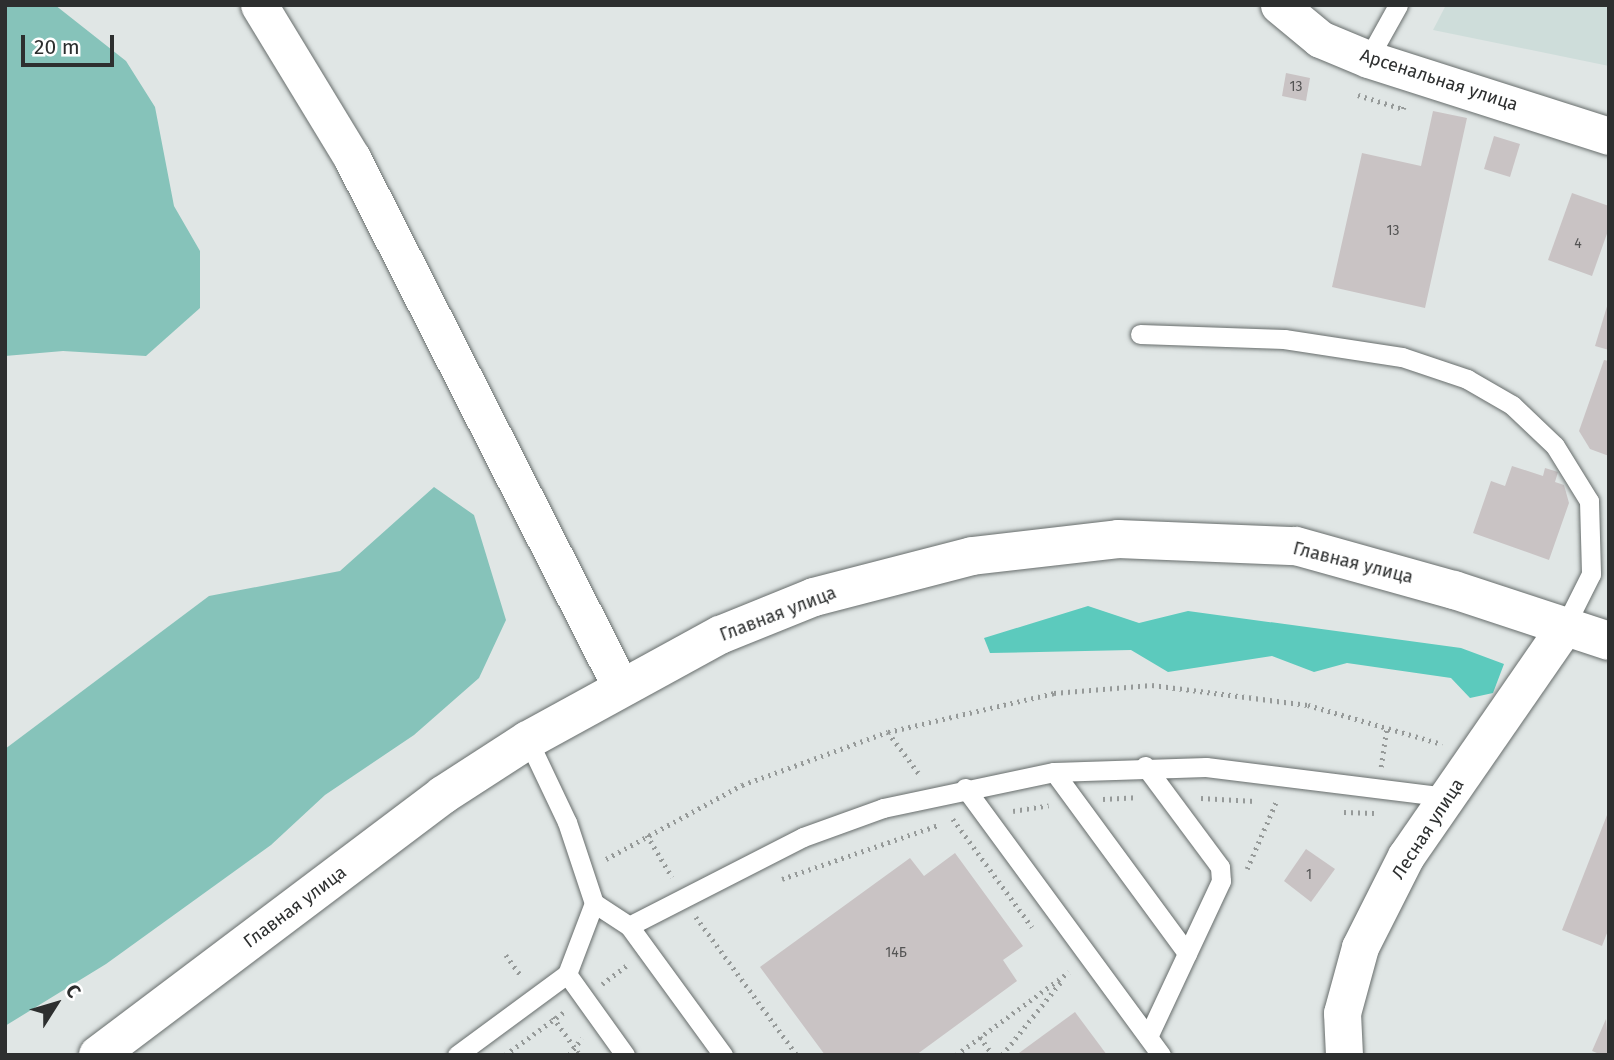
<!DOCTYPE html>
<html>
<head>
<meta charset="utf-8">
<style>
  body { margin:0 }
  #map { position:relative; width:1614px; height:1060px; overflow:hidden; background:#e0e6e5; font-family:"Fira Sans",sans-serif }
  div>[style] { position:absolute }
  .built>* { inset:0; background:#ceddda }
  .green>* { inset:0; background:#86c3ba }
  .forest>* { inset:0; background:#5ccabd }
  .building>* { inset:0; background:#c9c3c4 }
  .path>* { height:4.5px; margin-top:-2.25px; transform-origin:0; background:repeating-linear-gradient(90deg,#969a99 0 2px,transparent 0 7px) }
  .roads { filter:drop-shadow(0 0 2px #676d6c) drop-shadow(0 0 2px #676d6c) }
  .service>* { height:19px; margin:-9.5px; padding:0 9.5px; transform-origin:9.5px; border-radius:9.5px; background:#fff }
  .minor>* { height:37px; margin:-18.5px; padding:0 18.5px; transform-origin:18.5px; border-radius:18.5px; background:#fff }
  .secondary>* { height:38px; margin:-19px; padding:0 19px; transform-origin:19px; border-radius:19px; background:#fff }
  span { translate:-50% -50%; white-space:nowrap; text-align:center; line-height:1.15; -webkit-text-stroke:5px #fff; paint-order:stroke }
  .number-label { font-size:14px; color:#545454 }
  .number-label span { -webkit-text-stroke-width:0 }
  .street-label { font-size:18px; color:#2d2f2f }
  .frame { position:absolute; inset:0; border:7px solid #2d2f2f; pointer-events:none }
  .north { position:absolute; left:21px; top:969px; width:70px; height:70px; -webkit-text-stroke:5px #fff; paint-order:stroke; rotate:53deg; font-size:19px; font-weight:700; line-height:28px; text-align:center; color:#2d2f2f }
  .north::after { content:''; display:block; margin:auto; width:24px; height:32px; background:#2d2f2f; clip-path:polygon(50% 0,100% 100%,50% 72%,0 100%) }
  .scale { position:absolute; left:21px; top:35px; width:93px; height:32px; box-sizing:border-box; border:4px solid #2d2f2f; border-top:0; padding-left:9px; font-size:21px; line-height:24px; white-space:nowrap; color:#2d2f2f; -webkit-text-stroke:5px #fff; paint-order:stroke }
</style>
</head>
<body>
<div id="map">
  <div class="built">
    <div style="clip-path:polygon(1446px 5px,1609px 5px,1609px 66px,1433px 30px)"></div>
  </div>
  <div class="green">
    <div style="clip-path:polygon(5px 5px,55px 5px,126px 61px,155px 107px,174px 206px,200px 251px,200px 308px,146px 356px,63px 351px,5px 356px)"></div>
    <div style="clip-path:polygon(434px 487px,474px 515px,506px 620px,479px 678px,414px 735px,325px 795px,271px 845px,106px 964px,5px 1026px,5px 749px,209px 596px,340px 571px)"></div>
  </div>
  <div class="forest">
    <div style="clip-path:polygon(1088px 606px,1139px 623px,1188px 611px,1461px 648px,1504px 664px,1493px 693px,1470px 698px,1451px 678px,1347px 663px,1314px 672px,1272px 656px,1168px 672px,1131px 650px,990px 653px,984px 638px)"></div>
  </div>
  <div class="building">
    <div style="clip-path:polygon(1286px 73px,1310px 78px,1306px 101px,1282px 96px)"></div>
    <div style="clip-path:polygon(1433px 111px,1467px 118px,1425px 308px,1332px 287px,1362px 153px,1421px 166px)"></div>
    <div style="clip-path:polygon(1494px 136px,1520px 144px,1510px 177px,1484px 169px)"></div>
    <div style="clip-path:polygon(1572px 193px,1609px 206px,1609px 228px,1592px 276px,1548px 260px)"></div>
    <div style="clip-path:polygon(1608px 303px,1609px 303px,1609px 350px,1595px 346px)"></div>
    <div style="clip-path:polygon(1604px 360px,1609px 361px,1609px 456px,1590px 449px,1579px 431px)"></div>
    <div style="clip-path:polygon(1512px 466px,1543px 476px,1545px 468px,1558px 472px,1555px 482px,1564px 485px,1569px 503px,1549px 560px,1473px 533px,1491px 481px,1505px 486px)"></div>
    <div style="clip-path:polygon(1609px 810px,1609px 928px,1602px 946px,1562px 930px)"></div>
    <div style="clip-path:polygon(1306px 849px,1335px 869px,1311px 902px,1284px 881px)"></div>
    <div style="clip-path:polygon(955px 853px,1023px 946px,1003px 960px,1017px 981px,916px 1055px,825px 1055px,760px 967px,910px 858px,924px 876px)"></div>
    <div style="clip-path:polygon(1075px 1012px,1107px 1055px,1020px 1055px,1019px 1053px)"></div>
    <div style="clip-path:polygon(1606px 1019px,1609px 1055px,1602px 1055px,1592px 1051px)"></div>
  </div>
  <div class="path">
    <div style="left:1358px;top:95px;width:47px;rotate:17.3deg"></div>
    <div style="left:1403px;top:109px;width:6px;rotate:-72deg"></div>
    <div style="left:888px;top:732px;width:54px;rotate:53.3deg"></div>
    <div style="left:1381px;top:767px;width:41px;rotate:-81.7deg"></div>
    <div style="left:1201px;top:798px;width:54px;rotate:3.2deg"></div>
    <div style="left:1103px;top:799px;width:33px;rotate:-3deg"></div>
    <div style="left:1013px;top:811px;width:36px;rotate:-9deg"></div>
    <div style="left:1344px;top:812px;width:30px;rotate:2deg"></div>
    <div style="left:953px;top:819px;width:134px;rotate:53.8deg"></div>
    <div style="left:647px;top:835px;width:49px;rotate:59.2deg"></div>
    <div style="left:606px;top:859px;width:155px;rotate:-28.6deg"></div>
    <div style="left:742px;top:785px;width:155px;rotate:-20deg"></div>
    <div style="left:888px;top:732px;width:171px;rotate:-13.2deg"></div>
    <div style="left:1054px;top:693px;width:98px;rotate:-4.7deg"></div>
    <div style="left:1152px;top:685px;width:157px;rotate:7.3deg"></div>
    <div style="left:1308px;top:705px;width:140px;rotate:16.2deg"></div>
    <div style="left:1247px;top:869px;width:73px;rotate:-66.6deg"></div>
    <div style="left:782px;top:879px;width:166px;rotate:-19deg"></div>
    <div style="left:696px;top:917px;width:171px;rotate:53.8deg"></div>
    <div style="left:506px;top:955px;width:27px;rotate:54deg"></div>
    <div style="left:602px;top:984px;width:34px;rotate:-37deg"></div>
    <div style="left:553px;top:1017px;width:47px;rotate:54.6deg"></div>
    <div style="left:980px;top:1037px;width:22px;rotate:54deg"></div>
    <div style="left:505px;top:1055px;width:73px;rotate:-36.1deg"></div>
    <div style="left:569px;top:1055px;width:21px;rotate:-53deg"></div>
    <div style="left:956px;top:1055px;width:140px;rotate:-36.3deg"></div>
    <div style="left:1002px;top:1055px;width:97px;rotate:-51.2deg"></div>
  </div>
  <div class="roads">
    <div class="service">
      <div style="left:1368px;top:59px;width:62px;rotate:-60.9deg"></div>
      <div style="left:1140px;top:334px;width:144px;rotate:2deg"></div>
      <div style="left:1284px;top:339px;width:119px;rotate:8.7deg"></div>
      <div style="left:1402px;top:357px;width:69px;rotate:18.7deg"></div>
      <div style="left:1467px;top:379px;width:52px;rotate:30deg"></div>
      <div style="left:1512px;top:405px;width:59px;rotate:43.6deg"></div>
      <div style="left:1555px;top:446px;width:65px;rotate:58.3deg"></div>
      <div style="left:1589px;top:501px;width:73px;rotate:88.4deg"></div>
      <div style="left:1591px;top:574px;width:58px;rotate:116.6deg"></div>
      <div style="left:528px;top:740px;width:91px;rotate:64.6deg"></div>
      <div style="left:567px;top:822px;width:85px;rotate:71.6deg"></div>
      <div style="left:594px;top:903px;width:42px;rotate:33.3deg"></div>
      <div style="left:629px;top:926px;width:160px;rotate:53.9deg"></div>
      <div style="left:1145px;top:766px;width:126px;rotate:53.4deg"></div>
      <div style="left:1220px;top:867px;width:14px;rotate:86deg"></div>
      <div style="left:1221px;top:881px;width:172px;rotate:115.1deg"></div>
      <div style="left:1054px;top:772px;width:225px;rotate:53.7deg"></div>
      <div style="left:965px;top:788px;width:331px;rotate:53.7deg"></div>
      <div style="left:594px;top:903px;width:76px;rotate:110.8deg"></div>
      <div style="left:567px;top:974px;width:100px;rotate:54.4deg"></div>
      <div style="left:629px;top:926px;width:195px;rotate:-27.1deg"></div>
      <div style="left:803px;top:837px;width:85px;rotate:-19.9deg"></div>
      <div style="left:883px;top:808px;width:175px;rotate:-11.9deg"></div>
      <div style="left:1054px;top:772px;width:152px;rotate:-1.9deg"></div>
      <div style="left:1206px;top:767px;width:242px;rotate:7.1deg"></div>
      <div style="left:457px;top:1055px;width:137px;rotate:-36.4deg"></div>
    </div>
    <div class="minor">
      <div style="left:259px;top:5px;width:179px;rotate:58.7deg"></div>
      <div style="left:352px;top:158px;width:593px;rotate:63.05deg"></div>
      <div style="left:1279px;top:5px;width:53px;rotate:39.7deg"></div>
      <div style="left:1320px;top:39px;width:52px;rotate:22.6deg"></div>
      <div style="left:1368px;top:59px;width:253px;rotate:17.7deg"></div>
      <div style="left:1344px;top:1055px;width:42px;rotate:-92.7deg"></div>
      <div style="left:1342px;top:1013px;width:68px;rotate:-74.7deg"></div>
      <div style="left:1360px;top:947px;width:102px;rotate:-63.2deg"></div>
      <div style="left:1406px;top:856px;width:280px;rotate:-55.3deg"></div>
    </div>
    <div class="secondary">
      <div style="left:98px;top:1055px;width:432px;rotate:-37deg"></div>
      <div style="left:443px;top:795px;width:101px;rotate:-32.9deg"></div>
      <div style="left:528px;top:740px;width:219px;rotate:-28.7deg"></div>
      <div style="left:720px;top:635px;width:101px;rotate:-22deg"></div>
      <div style="left:814px;top:597px;width:163px;rotate:-14.5deg"></div>
      <div style="left:972px;top:556px;width:147px;rotate:-6.6deg"></div>
      <div style="left:1118px;top:539px;width:178px;rotate:2.3deg"></div>
      <div style="left:1296px;top:546px;width:164px;rotate:15.6deg"></div>
      <div style="left:1454px;top:590px;width:163px;rotate:18.2deg"></div>
    </div>
  </div>
  <div class="number-label">
    <span style="left:1296px;top:87px">13</span>
    <span style="left:1393px;top:231px">13</span>
    <span style="left:1578px;top:244px">4</span>
    <span style="left:1309px;top:875px">1</span>
    <span style="left:896px;top:953px">14Б</span>
  </div>
  <div class="street-label">
    <span style="left:1439px;top:80px;rotate:18deg">Арсенальная улица</span>
    <span style="left:1353px;top:563px;rotate:14deg">Главная улица</span>
    <span style="left:778px;top:614px;rotate:-21deg">Главная улица</span>
    <span style="left:1428px;top:829px;rotate:-57deg">Лесная улица</span>
    <span style="left:295px;top:907px;rotate:-37deg">Главная улица</span>
  </div>
  <div class="frame"></div>
  <div class="north">С</div>
  <div class="scale">20 m</div>
</div>
</body>
</html>
